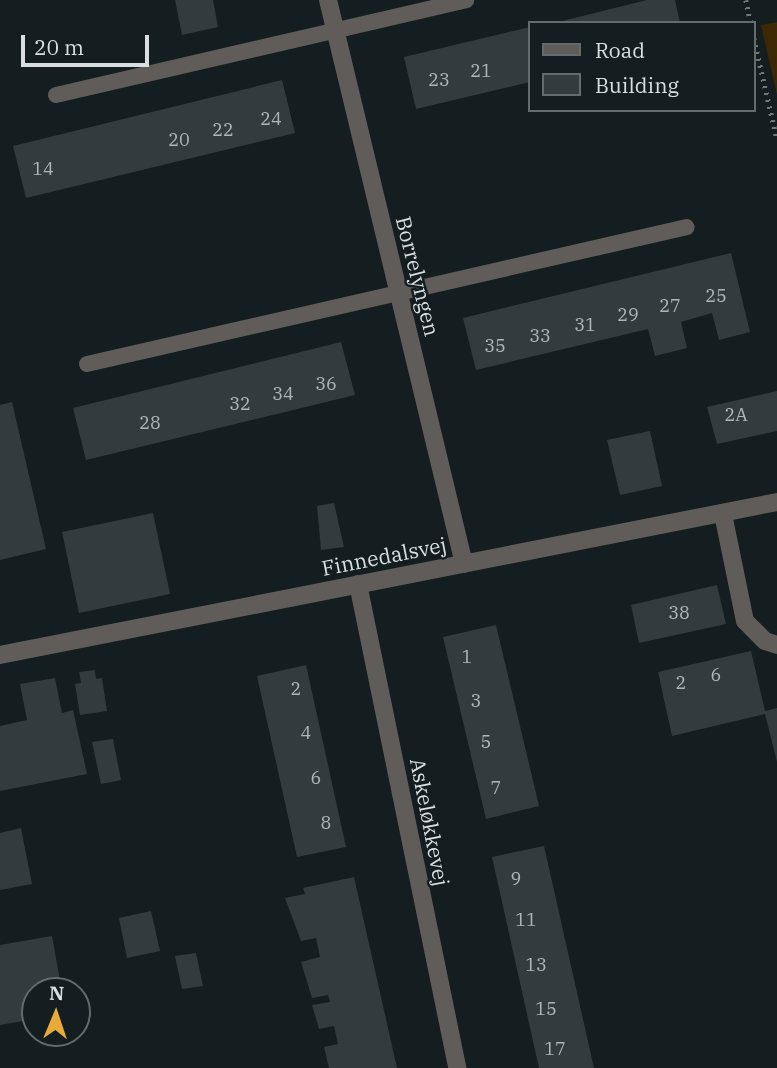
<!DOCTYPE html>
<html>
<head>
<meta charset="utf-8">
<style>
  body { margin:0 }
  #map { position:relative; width:777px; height:1068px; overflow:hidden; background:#141d1f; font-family:"IBM Plex Serif",serif }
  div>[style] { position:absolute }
  .green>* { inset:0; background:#3c2802 }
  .building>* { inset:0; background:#323c3e }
  .path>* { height:4.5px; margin-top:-2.25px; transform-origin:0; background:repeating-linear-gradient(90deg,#707879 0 2px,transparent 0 7px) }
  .service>* { height:16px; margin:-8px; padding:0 8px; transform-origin:8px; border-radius:8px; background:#5f5c59 }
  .minor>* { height:18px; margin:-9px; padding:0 9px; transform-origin:9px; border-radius:9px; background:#5f5c59 }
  span { translate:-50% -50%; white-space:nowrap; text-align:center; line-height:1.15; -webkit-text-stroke:5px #141d1f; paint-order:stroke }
  .number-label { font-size:18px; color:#afb6b8 }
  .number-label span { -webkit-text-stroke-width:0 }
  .street-label { font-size:21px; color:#d9dfe0 }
  .legend { position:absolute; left:528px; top:21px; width:228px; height:91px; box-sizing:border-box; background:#141d1f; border:2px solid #636b6c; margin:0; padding:9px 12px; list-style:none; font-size:21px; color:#d9dfe0 }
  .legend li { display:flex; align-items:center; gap:14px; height:35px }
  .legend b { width:35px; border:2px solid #636b6c }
  .north { position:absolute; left:21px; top:977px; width:70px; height:70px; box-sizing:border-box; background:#141d1f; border:2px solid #636b6c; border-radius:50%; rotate:2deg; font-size:19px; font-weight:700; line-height:28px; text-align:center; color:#d9dfe0 }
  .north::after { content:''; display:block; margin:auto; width:24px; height:32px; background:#eaaa38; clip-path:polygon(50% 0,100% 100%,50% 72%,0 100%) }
  .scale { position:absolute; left:21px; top:35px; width:128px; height:32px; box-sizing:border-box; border:4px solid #d9dfe0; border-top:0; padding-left:9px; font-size:21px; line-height:24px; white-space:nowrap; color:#d9dfe0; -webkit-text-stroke:5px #141d1f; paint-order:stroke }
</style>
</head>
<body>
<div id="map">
  <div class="green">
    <div style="clip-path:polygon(777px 22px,777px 95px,761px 25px)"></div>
  </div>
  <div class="building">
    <div style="clip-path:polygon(175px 0,213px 0,218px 27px,182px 35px)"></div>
    <div style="clip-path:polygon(647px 0,675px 0,680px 23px,554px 23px)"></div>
    <div style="clip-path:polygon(530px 27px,530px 82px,416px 109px,404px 57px)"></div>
    <div style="clip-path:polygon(282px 80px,295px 133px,26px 198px,13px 146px)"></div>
    <div style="clip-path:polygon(731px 253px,750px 332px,719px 340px,712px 313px,681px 322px,687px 348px,655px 356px,648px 329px,476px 370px,463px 318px)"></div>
    <div style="clip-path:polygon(341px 342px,355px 395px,86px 460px,73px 408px)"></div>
    <div style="clip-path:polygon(777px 391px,777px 431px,717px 444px,707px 407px)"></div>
    <div style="clip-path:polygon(12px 402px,46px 549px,0 560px,0 405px)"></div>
    <div style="clip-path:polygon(650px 431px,662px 486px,620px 495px,607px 440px)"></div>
    <div style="clip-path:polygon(334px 503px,344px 547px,321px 550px,317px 506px)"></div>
    <div style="clip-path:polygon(153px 513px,170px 594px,79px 613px,62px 532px)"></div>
    <div style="clip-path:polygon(717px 585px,726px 624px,639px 643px,631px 605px)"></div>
    <div style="clip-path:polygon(496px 625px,539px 806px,486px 819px,443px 637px)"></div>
    <div style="clip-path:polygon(751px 651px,765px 711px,777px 708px,777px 762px,765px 714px,672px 736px,658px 672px)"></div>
    <div style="clip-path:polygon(306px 665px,346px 847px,297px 857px,257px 676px)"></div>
    <div style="clip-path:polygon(95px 670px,96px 679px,102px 678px,107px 711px,80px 715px,75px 684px,81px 683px,79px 672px)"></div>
    <div style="clip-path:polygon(55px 678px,62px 713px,73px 710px,87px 774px,0 791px,0 726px,27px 720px,20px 684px)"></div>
    <div style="clip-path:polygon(113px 739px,121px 780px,101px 784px,92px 742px)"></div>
    <div style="clip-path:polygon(21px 828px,32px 884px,0 890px,0 833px)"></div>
    <div style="clip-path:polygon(544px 846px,594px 1068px,539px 1068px,492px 857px)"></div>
    <div style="clip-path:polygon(354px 877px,397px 1068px,329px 1068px,324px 1047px,338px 1044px,334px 1026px,319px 1029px,312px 1005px,330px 1002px,328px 995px,312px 998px,301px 962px,320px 957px,316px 938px,301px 941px,285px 898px,305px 894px,303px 888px)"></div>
    <div style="clip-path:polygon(151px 911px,160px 951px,127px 958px,119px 918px)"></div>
    <div style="clip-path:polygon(52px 936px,62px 991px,35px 991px,35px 1019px,0 1025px,0 945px)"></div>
    <div style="clip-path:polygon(196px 953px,203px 986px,182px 989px,175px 956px)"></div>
  </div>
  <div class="path">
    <div style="left:746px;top:0;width:24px;rotate:78deg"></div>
    <div style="left:754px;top:38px;width:104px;rotate:77.2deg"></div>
  </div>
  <div class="service">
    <div style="left:56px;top:95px;width:421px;rotate:-13deg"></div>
    <div style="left:87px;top:364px;width:615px;rotate:-12.86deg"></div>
  </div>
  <div class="minor">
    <div style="left:328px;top:0;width:580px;rotate:76.44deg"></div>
    <div style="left:723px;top:514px;width:109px;rotate:78.4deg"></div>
    <div style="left:745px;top:621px;width:28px;rotate:45deg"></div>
    <div style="left:765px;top:641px;width:13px;rotate:18deg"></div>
    <div style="left:358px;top:584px;width:494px;rotate:78.4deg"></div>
    <div style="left:0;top:655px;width:792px;rotate:-11.14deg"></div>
  </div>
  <div class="number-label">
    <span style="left:481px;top:71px">21</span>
    <span style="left:439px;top:80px">23</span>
    <span style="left:271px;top:119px">24</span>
    <span style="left:223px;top:130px">22</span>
    <span style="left:179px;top:140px">20</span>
    <span style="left:43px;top:169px">14</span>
    <span style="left:716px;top:296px">25</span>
    <span style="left:670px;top:306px">27</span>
    <span style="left:628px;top:315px">29</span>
    <span style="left:585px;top:325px">31</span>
    <span style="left:540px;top:336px">33</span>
    <span style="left:495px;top:346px">35</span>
    <span style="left:326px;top:384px">36</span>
    <span style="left:283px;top:394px">34</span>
    <span style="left:240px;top:404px">32</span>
    <span style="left:736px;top:415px">2A</span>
    <span style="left:150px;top:423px">28</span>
    <span style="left:679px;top:613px">38</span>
    <span style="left:467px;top:657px">1</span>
    <span style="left:716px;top:675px">6</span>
    <span style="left:681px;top:683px">2</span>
    <span style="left:296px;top:689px">2</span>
    <span style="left:476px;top:701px">3</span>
    <span style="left:306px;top:733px">4</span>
    <span style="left:486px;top:742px">5</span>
    <span style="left:316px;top:778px">6</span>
    <span style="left:496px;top:788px">7</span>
    <span style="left:326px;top:823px">8</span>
    <span style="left:516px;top:879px">9</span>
    <span style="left:526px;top:920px">11</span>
    <span style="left:536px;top:965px">13</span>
    <span style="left:546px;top:1009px">15</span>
    <span style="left:555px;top:1049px">17</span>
  </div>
  <div class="street-label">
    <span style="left:418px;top:276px;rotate:76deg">Borrelyngen</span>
    <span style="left:384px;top:556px;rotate:-11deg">Finnedalsvej</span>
    <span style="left:430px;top:822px;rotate:79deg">Askeløkkevej</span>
  </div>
  <ul class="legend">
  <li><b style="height:9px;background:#5f5c59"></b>Road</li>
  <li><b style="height:19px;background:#323c3e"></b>Building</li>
  </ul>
  <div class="north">N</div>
  <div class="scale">20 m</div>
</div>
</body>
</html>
